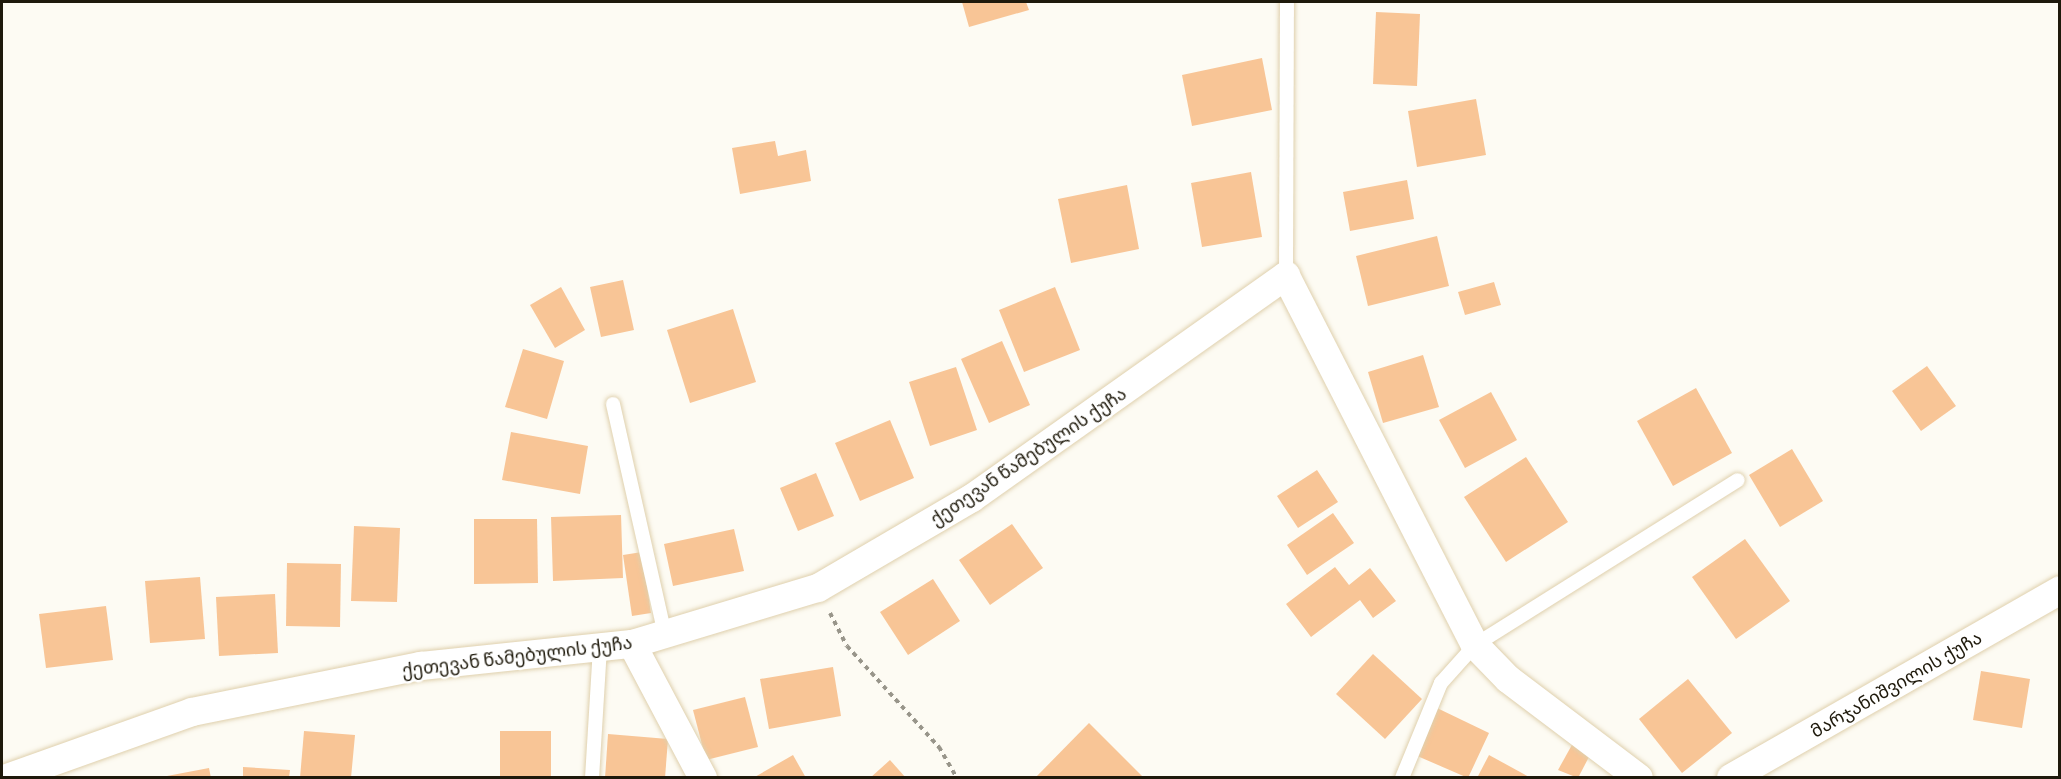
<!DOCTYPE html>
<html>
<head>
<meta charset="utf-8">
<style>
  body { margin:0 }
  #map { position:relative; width:2061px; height:779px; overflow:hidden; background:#fdfbf3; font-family:Manrope,"Noto Sans Georgian",sans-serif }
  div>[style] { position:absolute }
  .building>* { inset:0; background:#f8c596 }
  .path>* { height:4px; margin-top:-2px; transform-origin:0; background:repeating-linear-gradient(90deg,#98958a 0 4.5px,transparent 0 9px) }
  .roads { filter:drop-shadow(0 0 2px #dfd0ad) drop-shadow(0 0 2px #dfd0ad) }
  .service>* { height:14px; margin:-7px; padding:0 7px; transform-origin:7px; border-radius:7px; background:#fff }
  .minor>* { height:28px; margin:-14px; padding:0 14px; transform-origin:14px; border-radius:14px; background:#fff }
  span { translate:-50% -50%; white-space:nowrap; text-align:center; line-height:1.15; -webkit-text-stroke:5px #fff; paint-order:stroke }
  .street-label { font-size:18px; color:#1e190b }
  .frame { position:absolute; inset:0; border:3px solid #1e190b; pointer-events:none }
</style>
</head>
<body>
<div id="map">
  <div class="building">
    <div style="clip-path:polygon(962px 2px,1026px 2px,1029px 10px,969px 27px)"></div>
    <div style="clip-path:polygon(1376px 12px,1420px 14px,1417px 86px,1373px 84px)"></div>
    <div style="clip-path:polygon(1262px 58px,1272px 110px,1192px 126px,1182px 75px)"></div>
    <div style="clip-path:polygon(1476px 99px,1486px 155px,1417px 167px,1408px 111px)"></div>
    <div style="clip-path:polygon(775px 141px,778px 156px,806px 150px,811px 181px,740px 194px,732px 148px)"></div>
    <div style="clip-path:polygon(1251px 172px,1262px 237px,1202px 247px,1191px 183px)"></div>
    <div style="clip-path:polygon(1407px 180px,1414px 219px,1350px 231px,1343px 192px)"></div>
    <div style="clip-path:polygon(1127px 185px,1139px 249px,1071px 263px,1058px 199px)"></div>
    <div style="clip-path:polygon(1437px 236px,1449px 286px,1368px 306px,1356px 256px)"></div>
    <div style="clip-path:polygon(623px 280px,634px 330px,601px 337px,590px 287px)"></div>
    <div style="clip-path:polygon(1494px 282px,1501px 305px,1465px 315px,1458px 292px)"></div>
    <div style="clip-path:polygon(561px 287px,585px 330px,555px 348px,530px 305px)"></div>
    <div style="clip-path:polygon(1055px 287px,1080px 350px,1024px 372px,999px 310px)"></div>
    <div style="clip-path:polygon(733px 309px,756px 382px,690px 403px,667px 330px)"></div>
    <div style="clip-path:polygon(1002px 341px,1030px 405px,989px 423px,961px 359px)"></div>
    <div style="clip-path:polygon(523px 349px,564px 361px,547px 419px,505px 407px)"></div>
    <div style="clip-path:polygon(1423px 355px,1439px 407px,1383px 423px,1368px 372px)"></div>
    <div style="clip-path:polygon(1927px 366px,1956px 406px,1921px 431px,1892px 391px)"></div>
    <div style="clip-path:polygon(956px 367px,977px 430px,930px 446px,909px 382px)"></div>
    <div style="clip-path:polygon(1696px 388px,1732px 453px,1673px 486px,1637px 421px)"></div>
    <div style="clip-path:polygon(1491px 392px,1517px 440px,1465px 468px,1439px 420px)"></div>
    <div style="clip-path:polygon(890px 420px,914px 478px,860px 501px,835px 443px)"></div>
    <div style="clip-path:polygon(511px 432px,588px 446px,580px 494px,502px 480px)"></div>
    <div style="clip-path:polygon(1792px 449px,1823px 501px,1780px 527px,1749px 475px)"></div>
    <div style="clip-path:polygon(1526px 457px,1568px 522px,1506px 562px,1464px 497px)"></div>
    <div style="clip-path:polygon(1317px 470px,1338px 502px,1298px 528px,1277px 496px)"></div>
    <div style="clip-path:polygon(816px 473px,834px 516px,798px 531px,780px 488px)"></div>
    <div style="clip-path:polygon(1333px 513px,1354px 543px,1307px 575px,1287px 545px)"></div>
    <div style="clip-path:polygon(621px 515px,623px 578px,553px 581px,551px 517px)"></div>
    <div style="clip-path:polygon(474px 519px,537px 519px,538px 583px,474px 584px)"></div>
    <div style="clip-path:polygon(1012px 524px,1043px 568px,990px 605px,959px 560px)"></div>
    <div style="clip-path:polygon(354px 526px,400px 528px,397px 602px,351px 601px)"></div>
    <div style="clip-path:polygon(734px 529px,744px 571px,673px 586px,664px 544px)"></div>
    <div style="clip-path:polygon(1745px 539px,1790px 601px,1736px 639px,1692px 577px)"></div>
    <div style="clip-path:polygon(642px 552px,651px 613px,632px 616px,623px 555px)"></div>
    <div style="clip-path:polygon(287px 563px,341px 564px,340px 627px,286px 626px)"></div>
    <div style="clip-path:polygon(1335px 567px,1349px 585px,1370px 568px,1396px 601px,1373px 618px,1360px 600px,1311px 637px,1286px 604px)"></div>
    <div style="clip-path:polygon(200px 577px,205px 639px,150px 643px,145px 581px)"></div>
    <div style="clip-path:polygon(933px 579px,960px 621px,908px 655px,880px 612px)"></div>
    <div style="clip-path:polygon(275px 594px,278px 653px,219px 656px,216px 597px)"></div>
    <div style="clip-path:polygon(106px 606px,113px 660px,46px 668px,39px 614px)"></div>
    <div style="clip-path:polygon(1373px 654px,1422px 699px,1385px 739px,1336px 694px)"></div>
    <div style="clip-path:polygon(833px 667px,841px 716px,769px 729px,760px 679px)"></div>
    <div style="clip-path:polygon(1981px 671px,2030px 679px,2022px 728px,1973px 720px)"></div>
    <div style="clip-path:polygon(1688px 679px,1732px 733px,1682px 773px,1639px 719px)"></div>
    <div style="clip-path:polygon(745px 697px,758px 747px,706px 760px,693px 710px)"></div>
    <div style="clip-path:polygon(1437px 708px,1489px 733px,1468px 778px,1415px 755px)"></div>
    <div style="clip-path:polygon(1089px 723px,1144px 778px,1035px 778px)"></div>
    <div style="clip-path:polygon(304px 731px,355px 735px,351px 778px,300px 778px)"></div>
    <div style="clip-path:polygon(500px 731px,551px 731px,551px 778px,500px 778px)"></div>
    <div style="clip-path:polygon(608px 734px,668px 739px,665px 778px,605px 778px)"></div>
    <div style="clip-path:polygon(1573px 743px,1591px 753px,1578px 778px,1558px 770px)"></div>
    <div style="clip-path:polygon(793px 755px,806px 778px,753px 778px)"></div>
    <div style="clip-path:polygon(1489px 755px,1531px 778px,1477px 778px)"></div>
    <div style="clip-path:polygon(890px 760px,906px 778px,870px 778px)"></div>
    <div style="clip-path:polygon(243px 767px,290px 770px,289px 778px,243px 778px)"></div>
    <div style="clip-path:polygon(209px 768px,211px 778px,167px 778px,167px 776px)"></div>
  </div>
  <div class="path">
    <div style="left:830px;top:613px;width:37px;rotate:63deg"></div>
    <div style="left:847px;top:646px;width:137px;rotate:47.7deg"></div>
    <div style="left:939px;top:747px;width:36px;rotate:60deg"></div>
  </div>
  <div class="roads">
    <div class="service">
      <div style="left:1286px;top:276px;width:274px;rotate:-89.8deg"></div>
      <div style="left:613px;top:404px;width:236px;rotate:77.3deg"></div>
      <div style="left:592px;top:778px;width:131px;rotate:-86.5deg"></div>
      <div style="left:1402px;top:778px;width:103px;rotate:-67.7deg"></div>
      <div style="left:1441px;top:683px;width:51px;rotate:-48.2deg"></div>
      <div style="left:1475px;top:645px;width:310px;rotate:-32.1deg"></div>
    </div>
    <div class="minor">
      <div style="left:632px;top:644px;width:152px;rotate:62.1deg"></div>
      <div style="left:7px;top:778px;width:196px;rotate:-19.6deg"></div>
      <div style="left:192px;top:712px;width:234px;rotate:-11.4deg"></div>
      <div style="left:421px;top:666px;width:212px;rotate:-6deg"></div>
      <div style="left:632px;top:644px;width:194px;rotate:-16.8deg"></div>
      <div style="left:818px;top:588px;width:178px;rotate:-30.3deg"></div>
      <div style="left:972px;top:498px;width:385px;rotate:-35.3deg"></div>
      <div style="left:1286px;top:276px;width:415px;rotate:62.9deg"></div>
      <div style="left:1475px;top:645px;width:47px;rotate:45.9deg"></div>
      <div style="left:1508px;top:679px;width:164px;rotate:37.1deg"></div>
      <div style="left:1731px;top:778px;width:379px;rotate:-29.7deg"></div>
    </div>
  </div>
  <div class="street-label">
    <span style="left:1028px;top:456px;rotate:-34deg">ქეთევან წამებულის ქუჩა</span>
    <span style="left:517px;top:656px;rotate:-7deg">ქეთევან წამებულის ქუჩა</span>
    <span style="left:1896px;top:684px;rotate:-30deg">მარჯანიშვილის ქუჩა</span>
  </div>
  <div class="frame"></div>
</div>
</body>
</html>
